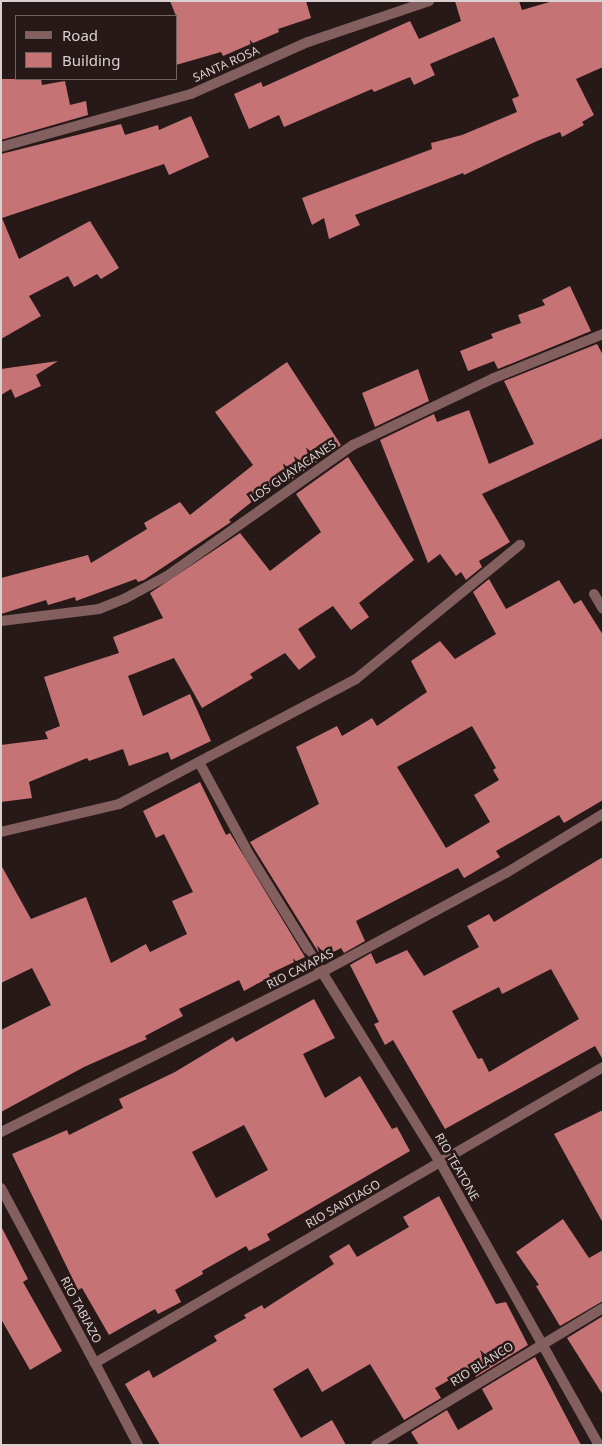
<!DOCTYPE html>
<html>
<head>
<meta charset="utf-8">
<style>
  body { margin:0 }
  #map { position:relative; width:604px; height:1446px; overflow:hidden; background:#281919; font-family:"Noto Sans",sans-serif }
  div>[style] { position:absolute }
  .building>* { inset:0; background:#c57375 }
  .minor>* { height:10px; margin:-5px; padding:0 5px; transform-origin:5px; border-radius:5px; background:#835f5f }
  .tertiary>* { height:10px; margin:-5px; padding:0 5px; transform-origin:5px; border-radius:5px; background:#835f5f }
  span { translate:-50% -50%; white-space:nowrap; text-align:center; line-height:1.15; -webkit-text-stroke:5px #281919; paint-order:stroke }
  .street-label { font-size:12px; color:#dbd0d0 }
  .frame { position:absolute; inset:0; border:2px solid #dbd0d0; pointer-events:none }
  .legend { position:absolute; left:15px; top:15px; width:162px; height:65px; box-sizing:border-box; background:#281919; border:1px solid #706262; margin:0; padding:6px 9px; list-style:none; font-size:15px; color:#dbd0d0 }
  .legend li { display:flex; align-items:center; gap:10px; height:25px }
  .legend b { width:25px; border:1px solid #706262 }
</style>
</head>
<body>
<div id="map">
  <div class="building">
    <div style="clip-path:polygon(170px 1px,306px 1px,311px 18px,278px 29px,279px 32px,223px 56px,221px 52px,176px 65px,176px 16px)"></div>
    <div style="clip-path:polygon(455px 1px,519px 1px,522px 10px,553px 1px,603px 1px,603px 67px,576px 79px,594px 115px,582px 122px,584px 125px,562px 137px,560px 132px,537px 141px,464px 175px,463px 173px,355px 215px,360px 225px,329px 239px,324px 218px,312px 225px,302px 198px,432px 149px,431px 143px,462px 135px,517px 112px,512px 99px,519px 96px,494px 37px,430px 64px,435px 75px,414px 85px,410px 77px,374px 92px,372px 89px,284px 127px,279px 115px,249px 129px,234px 94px,261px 82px,263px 87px,410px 21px,419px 39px,461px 21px)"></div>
    <div style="clip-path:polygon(1px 79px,41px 79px,42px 85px,65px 81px,70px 105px,86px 101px,88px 115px,1px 140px)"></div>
    <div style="clip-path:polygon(191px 116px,209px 157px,169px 175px,164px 164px,2px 218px,19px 259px,90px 221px,119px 268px,101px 279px,97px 274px,74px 287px,68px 276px,29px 296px,41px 316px,1px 339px,1px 154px,121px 124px,125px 135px,158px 125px,159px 130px)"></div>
    <div style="clip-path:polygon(570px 286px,591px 331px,498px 369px,494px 361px,468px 371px,460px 351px,493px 338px,491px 334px,521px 323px,518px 315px,545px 305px,542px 300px)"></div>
    <div style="clip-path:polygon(597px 344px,603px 355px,603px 438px,482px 494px,510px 542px,479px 561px,482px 567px,466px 580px,461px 572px,456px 576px,440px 554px,428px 563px,380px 440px,434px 414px,437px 422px,469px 410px,489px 464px,534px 444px,504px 381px)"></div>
    <div style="clip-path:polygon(58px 361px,36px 375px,41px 386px,15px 398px,11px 389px,1px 395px,1px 369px)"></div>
    <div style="clip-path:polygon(287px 362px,341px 445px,288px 482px,284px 476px,229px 520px,231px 522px,144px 580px,138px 582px,136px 579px,76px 601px,75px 597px,48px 605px,46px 600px,1px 614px,1px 578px,88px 555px,91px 563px,147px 529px,144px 523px,180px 502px,190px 515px,253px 465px,215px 412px)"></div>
    <div style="clip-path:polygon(418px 369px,429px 401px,375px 427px,362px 393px)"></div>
    <div style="clip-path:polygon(348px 457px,414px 560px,359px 603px,369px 617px,351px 630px,333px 606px,298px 629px,316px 657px,299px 670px,285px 653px,250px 674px,253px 678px,202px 708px,174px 658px,128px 676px,143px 716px,190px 694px,211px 741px,171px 760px,168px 752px,129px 766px,123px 749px,89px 761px,87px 758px,29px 782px,32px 798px,1px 802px,1px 745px,48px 739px,45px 732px,60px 726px,44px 677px,119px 653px,113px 637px,163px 618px,150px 593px,240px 533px,270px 571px,321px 532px,296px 494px)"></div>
    <div style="clip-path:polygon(evenodd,489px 579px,506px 609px,559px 580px,574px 604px,581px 600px,603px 635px,603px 800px,564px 823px,559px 815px,496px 851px,500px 857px,464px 878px,458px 868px,356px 921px,365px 941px,344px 953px,341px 948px,322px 958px,250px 842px,319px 804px,296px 747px,337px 726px,342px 736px,372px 718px,377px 726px,427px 692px,411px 661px,440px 641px,455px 659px,496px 634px,473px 592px,489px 579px,472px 726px,496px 768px,493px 770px,499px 780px,474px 795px,490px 822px,446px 848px,397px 767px,472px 726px)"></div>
    <div style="clip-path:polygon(200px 782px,226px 835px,230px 833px,305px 957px,269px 974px,270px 977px,244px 991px,239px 980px,179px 1009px,183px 1016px,145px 1036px,147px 1039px,84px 1067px,1px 1112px,1px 1030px,51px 1005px,32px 968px,1px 983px,1px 865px,31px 919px,86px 897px,111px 963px,146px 944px,150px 952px,187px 934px,172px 901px,193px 892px,164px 834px,156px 838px,143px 811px)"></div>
    <div style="clip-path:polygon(evenodd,603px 857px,603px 1060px,595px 1046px,445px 1129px,393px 1040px,385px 1045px,374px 1024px,379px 1022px,350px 965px,371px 953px,376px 964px,407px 950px,424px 976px,479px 947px,467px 926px,489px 914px,494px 922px,603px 857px,551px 969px,579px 1019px,489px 1072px,482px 1058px,478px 1059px,452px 1011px,499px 987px,502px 994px,551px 969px)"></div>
    <div style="clip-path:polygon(evenodd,314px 999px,335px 1038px,303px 1054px,325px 1098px,360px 1076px,392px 1129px,397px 1127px,410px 1151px,267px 1234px,270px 1240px,249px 1251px,246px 1246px,202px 1271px,203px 1274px,175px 1290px,181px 1302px,158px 1314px,155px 1309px,109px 1335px,82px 1288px,78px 1290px,12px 1154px,67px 1130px,69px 1135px,123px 1108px,119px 1099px,175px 1072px,233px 1037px,236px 1042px,314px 999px,244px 1125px,268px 1170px,216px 1198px,192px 1152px,244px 1125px)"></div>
    <div style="clip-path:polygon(603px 1110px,603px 1223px,554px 1134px)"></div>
    <div style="clip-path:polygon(439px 1196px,496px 1304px,506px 1302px,528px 1345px,476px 1377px,471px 1368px,435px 1388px,441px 1398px,404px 1420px,370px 1364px,322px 1392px,308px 1368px,273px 1389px,301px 1438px,332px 1420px,346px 1445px,160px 1445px,125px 1384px,149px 1370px,153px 1378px,217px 1341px,214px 1336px,246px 1318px,244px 1315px,262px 1305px,264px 1309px,334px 1264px,329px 1256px,349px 1244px,357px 1257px,409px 1227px,403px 1217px)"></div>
    <div style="clip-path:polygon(563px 1219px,589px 1258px,603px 1250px,603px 1301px,560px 1326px,536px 1286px,539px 1285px,516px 1252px)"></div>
    <div style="clip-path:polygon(1px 1226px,28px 1279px,23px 1282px,62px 1351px,30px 1370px,1px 1319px)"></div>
    <div style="clip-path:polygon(603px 1316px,603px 1395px,567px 1338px)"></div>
    <div style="clip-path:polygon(535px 1357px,581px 1445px,419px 1445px,411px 1432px,447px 1410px,458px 1430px,493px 1409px,482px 1389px)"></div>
  </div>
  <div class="minor">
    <div style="left:1px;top:147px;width:197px;rotate:-15.6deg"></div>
    <div style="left:191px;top:94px;width:128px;rotate:-24deg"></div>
    <div style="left:308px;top:42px;width:128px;rotate:-18.7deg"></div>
    <div style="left:594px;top:594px;width:17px;rotate:59deg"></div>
    <div style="left:1px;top:621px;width:99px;rotate:-7deg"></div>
    <div style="left:99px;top:609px;width:27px;rotate:-22deg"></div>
    <div style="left:124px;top:599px;width:49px;rotate:-28.1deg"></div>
    <div style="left:167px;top:576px;width:228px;rotate:-35.2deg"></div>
    <div style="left:353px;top:445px;width:156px;rotate:-25.4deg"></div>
    <div style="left:494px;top:378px;width:118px;rotate:-22deg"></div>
    <div style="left:199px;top:762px;width:107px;rotate:61.5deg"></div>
    <div style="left:250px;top:856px;width:137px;rotate:58.2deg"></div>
    <div style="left:322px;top:972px;width:209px;rotate:-28.3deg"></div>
    <div style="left:506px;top:873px;width:114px;rotate:-31.3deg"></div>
    <div style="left:1px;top:832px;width:121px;rotate:-13.3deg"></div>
    <div style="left:119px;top:804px;width:268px;rotate:-27.8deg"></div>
    <div style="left:356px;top:679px;width:212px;rotate:-39.3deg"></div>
    <div style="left:440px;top:1162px;width:325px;rotate:60.7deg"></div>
    <div style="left:95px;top:1363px;width:93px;rotate:62.3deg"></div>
    <div style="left:376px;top:1445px;width:265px;rotate:-31.1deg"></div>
  </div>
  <div class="tertiary">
    <div style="left:1px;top:1132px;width:359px;rotate:-26.5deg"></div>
    <div style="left:322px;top:972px;width:224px;rotate:58.2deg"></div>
    <div style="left:1px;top:1188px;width:199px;rotate:61.8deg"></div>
    <div style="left:95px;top:1363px;width:588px;rotate:-30.23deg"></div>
  </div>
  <div class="street-label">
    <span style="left:226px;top:64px;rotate:-24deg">SANTA ROSA</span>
    <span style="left:293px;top:471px;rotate:-34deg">LOS GUAYACANES</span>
    <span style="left:300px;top:969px;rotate:-27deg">RIO CAYAPAS</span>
    <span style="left:457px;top:1167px;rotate:60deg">RIO TEATONE</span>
    <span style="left:343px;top:1204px;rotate:-30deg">RIO SANTIAGO</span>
    <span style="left:81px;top:1310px;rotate:62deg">RIO TABIAZO</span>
    <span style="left:482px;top:1364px;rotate:-32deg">RIO BLANCO</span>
  </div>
  <div class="frame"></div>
  <ul class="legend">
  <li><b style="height:6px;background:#835f5f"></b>Road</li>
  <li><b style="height:14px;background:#c57375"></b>Building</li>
  </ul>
</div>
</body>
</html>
